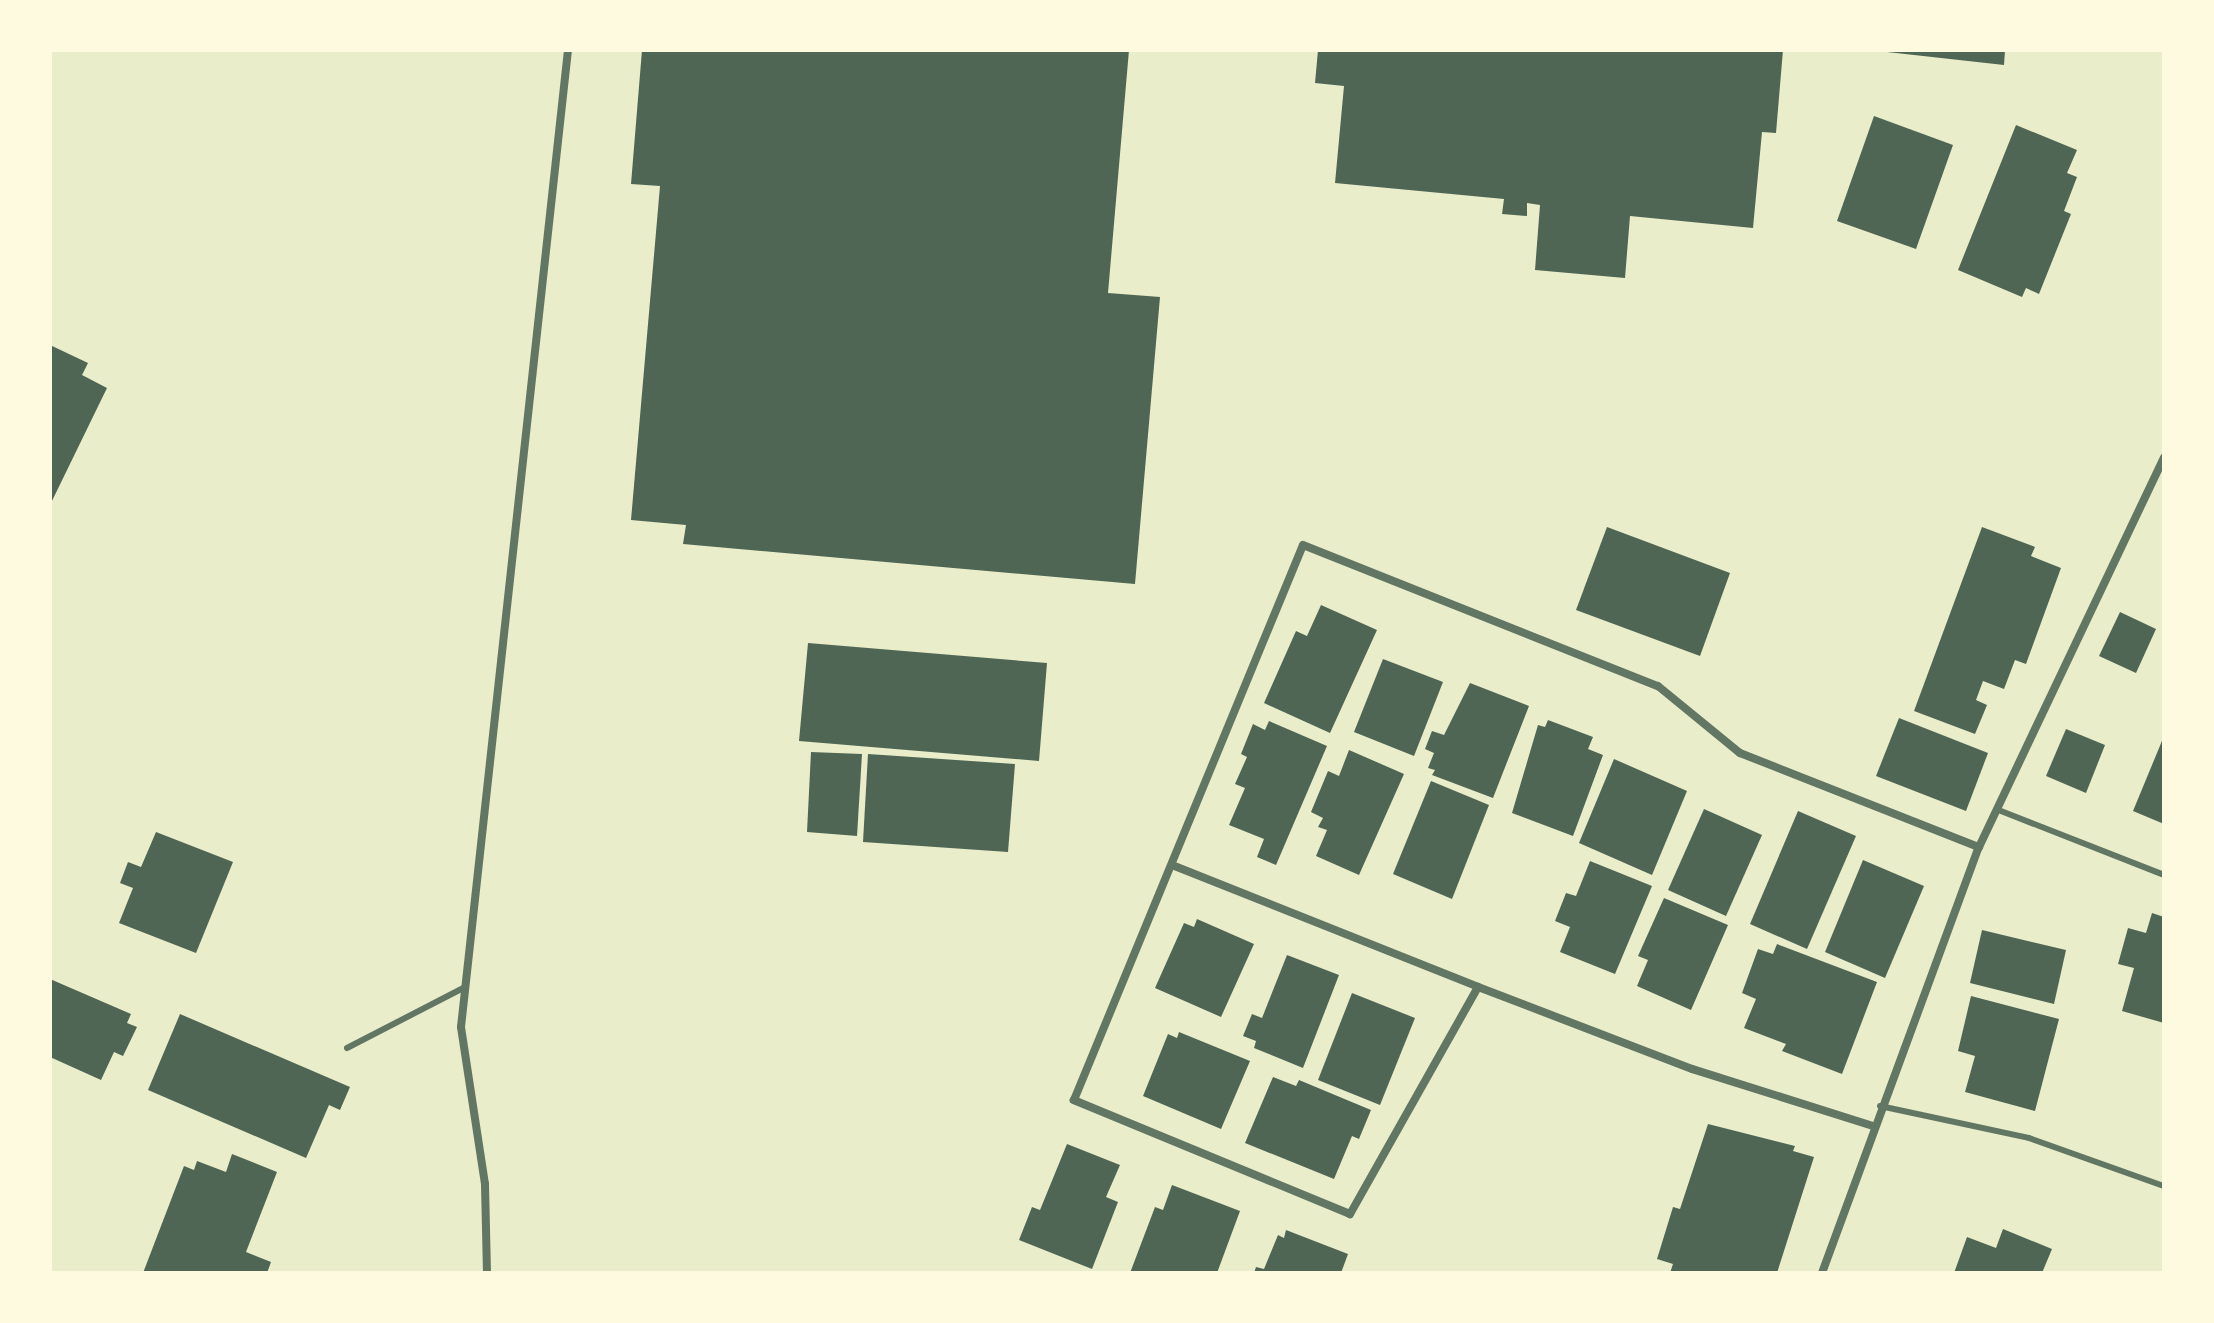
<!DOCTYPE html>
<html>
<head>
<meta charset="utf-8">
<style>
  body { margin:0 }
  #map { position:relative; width:2214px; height:1323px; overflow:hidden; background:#e9edc9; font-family:"Fira Sans",sans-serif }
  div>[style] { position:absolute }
  .building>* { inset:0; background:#4f6655 }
  .service>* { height:6px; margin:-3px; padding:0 3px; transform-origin:3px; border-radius:3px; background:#617663 }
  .minor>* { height:8px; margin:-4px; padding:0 4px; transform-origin:4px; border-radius:4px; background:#617663 }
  span { translate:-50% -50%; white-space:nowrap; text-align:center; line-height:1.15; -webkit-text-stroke:6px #fefae0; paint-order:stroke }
  .frame { position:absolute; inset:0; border:52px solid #fefae0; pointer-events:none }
</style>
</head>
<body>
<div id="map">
  <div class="building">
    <div style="clip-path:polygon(642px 50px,1129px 50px,1108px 293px,1160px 297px,1135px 584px,683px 544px,686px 525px,631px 520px,660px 186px,631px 184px)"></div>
    <div style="clip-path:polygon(1318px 50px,1783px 50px,1776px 133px,1762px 132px,1753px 228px,1630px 216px,1625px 278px,1535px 270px,1540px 205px,1527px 203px,1527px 216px,1502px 214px,1504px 199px,1335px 183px,1344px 86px,1315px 83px)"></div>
    <div style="clip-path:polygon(1869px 50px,2005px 50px,2004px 65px)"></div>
    <div style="clip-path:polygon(1874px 116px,1953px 145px,1916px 249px,1837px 221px)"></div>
    <div style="clip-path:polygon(2016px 125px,2077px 150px,2067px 173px,2077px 177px,2064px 211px,2071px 214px,2039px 294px,2026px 288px,2022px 297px,1958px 270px)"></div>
    <div style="clip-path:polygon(50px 345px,88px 363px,82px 375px,107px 388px,50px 505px)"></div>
    <div style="clip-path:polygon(1607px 527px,1730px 573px,1700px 656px,1576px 610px)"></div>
    <div style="clip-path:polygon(1982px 527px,2035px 547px,2031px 556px,2061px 568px,2026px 664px,2015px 660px,2004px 689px,1983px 681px,1976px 700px,1987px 705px,1975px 734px,1914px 711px)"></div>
    <div style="clip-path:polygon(1321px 605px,1377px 630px,1330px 733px,1264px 703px,1296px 631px,1307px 636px)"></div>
    <div style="clip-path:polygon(2120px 612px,2156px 629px,2136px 673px,2099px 656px)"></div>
    <div style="clip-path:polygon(808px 643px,1047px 663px,1039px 761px,799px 741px)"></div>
    <div style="clip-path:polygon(1383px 659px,1443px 682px,1414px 756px,1354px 732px)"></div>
    <div style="clip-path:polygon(1470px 683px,1529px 706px,1493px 798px,1432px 775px,1435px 770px,1428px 768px,1434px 753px,1425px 749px,1432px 731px,1444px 735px)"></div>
    <div style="clip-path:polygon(1899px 718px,1988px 753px,1966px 811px,1876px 776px)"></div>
    <div style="clip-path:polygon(1548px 720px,1593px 737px,1588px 749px,1603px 755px,1573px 836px,1512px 813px,1538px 725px,1545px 727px)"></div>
    <div style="clip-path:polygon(1269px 721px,1327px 746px,1276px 865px,1257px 857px,1264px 839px,1229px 825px,1245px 788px,1235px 784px,1247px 757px,1241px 754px,1253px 724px,1265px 730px)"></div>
    <div style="clip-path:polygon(2066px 729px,2105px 745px,2086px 793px,2046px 776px)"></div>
    <div style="clip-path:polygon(2164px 736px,2164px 824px,2133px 811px)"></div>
    <div style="clip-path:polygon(1349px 750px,1404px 774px,1359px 875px,1316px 856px,1327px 830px,1318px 827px,1323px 818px,1311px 812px,1328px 771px,1339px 776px)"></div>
    <div style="clip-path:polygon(811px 752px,862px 754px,857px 836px,807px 832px)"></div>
    <div style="clip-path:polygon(868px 754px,1015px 764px,1008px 852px,863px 842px)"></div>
    <div style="clip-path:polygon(1614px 759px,1687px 791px,1652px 875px,1579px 843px)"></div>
    <div style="clip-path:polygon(1431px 781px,1489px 805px,1452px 899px,1393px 874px)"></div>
    <div style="clip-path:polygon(1704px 809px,1762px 835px,1726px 916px,1668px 890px)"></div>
    <div style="clip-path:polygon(1798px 811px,1856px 836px,1807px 949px,1750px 924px)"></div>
    <div style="clip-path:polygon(156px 832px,233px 862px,196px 953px,119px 923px,133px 888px,120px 883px,128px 862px,141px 867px)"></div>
    <div style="clip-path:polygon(1863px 860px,1924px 886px,1885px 978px,1825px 952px)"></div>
    <div style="clip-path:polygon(1590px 861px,1652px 886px,1615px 974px,1560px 952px,1570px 927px,1555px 921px,1566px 893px,1576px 896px)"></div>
    <div style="clip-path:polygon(1664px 898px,1728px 925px,1691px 1010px,1637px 986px,1648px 960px,1638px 956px)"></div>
    <div style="clip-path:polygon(2152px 913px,2164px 917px,2164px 1023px,2122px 1011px,2134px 968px,2118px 964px,2128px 928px,2146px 933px)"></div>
    <div style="clip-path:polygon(1197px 919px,1254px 944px,1221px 1017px,1155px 988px,1184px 923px,1194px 927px)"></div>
    <div style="clip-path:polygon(1982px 930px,2066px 950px,2054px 1004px,1970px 983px)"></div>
    <div style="clip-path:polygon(1777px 944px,1877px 982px,1842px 1074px,1782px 1051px,1786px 1044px,1744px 1028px,1756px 999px,1742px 993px,1758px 949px,1773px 954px)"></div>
    <div style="clip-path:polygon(1287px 955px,1339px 975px,1303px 1068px,1254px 1048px,1256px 1041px,1243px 1036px,1252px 1014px,1262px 1018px)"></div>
    <div style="clip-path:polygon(50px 979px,131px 1014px,127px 1023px,137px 1027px,123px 1056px,114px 1052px,101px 1080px,50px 1057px)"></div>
    <div style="clip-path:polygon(1352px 993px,1415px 1018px,1380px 1105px,1318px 1080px)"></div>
    <div style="clip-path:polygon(1971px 996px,2059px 1019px,2035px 1111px,1965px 1092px,1975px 1056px,1958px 1051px)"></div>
    <div style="clip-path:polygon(180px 1014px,350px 1087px,340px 1110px,329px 1105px,306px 1158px,148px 1090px)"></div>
    <div style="clip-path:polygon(1179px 1032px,1250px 1061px,1221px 1129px,1143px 1096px,1168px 1034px,1177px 1038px)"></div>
    <div style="clip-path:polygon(1273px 1077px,1296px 1086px,1299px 1080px,1371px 1110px,1359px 1139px,1352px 1136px,1334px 1179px,1245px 1143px)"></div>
    <div style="clip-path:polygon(1708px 1124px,1795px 1146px,1793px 1151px,1814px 1157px,1777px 1273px,1670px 1273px,1673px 1264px,1657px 1259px,1673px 1207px,1680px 1209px)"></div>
    <div style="clip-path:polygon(1067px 1144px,1120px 1165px,1106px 1197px,1118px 1202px,1092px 1269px,1019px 1240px,1032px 1207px,1040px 1210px)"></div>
    <div style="clip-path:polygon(232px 1154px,277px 1172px,246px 1252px,271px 1262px,267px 1273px,143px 1273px,184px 1166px,194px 1170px,197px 1161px,226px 1172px)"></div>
    <div style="clip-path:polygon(1172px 1185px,1240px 1211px,1217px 1273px,1130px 1273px,1155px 1207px,1163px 1210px)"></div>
    <div style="clip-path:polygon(2003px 1229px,2052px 1249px,2042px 1273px,1954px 1273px,1967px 1237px,1996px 1248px)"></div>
    <div style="clip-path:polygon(1286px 1230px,1348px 1254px,1341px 1273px,1254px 1273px,1256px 1267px,1264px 1269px,1278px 1235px,1284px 1238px)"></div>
  </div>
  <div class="service">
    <div style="left:2001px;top:811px;width:175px;rotate:21.4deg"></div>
    <div style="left:347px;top:1048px;width:133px;rotate:-27.3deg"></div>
    <div style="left:1880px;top:1106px;width:152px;rotate:12.1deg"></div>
    <div style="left:2029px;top:1138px;width:143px;rotate:19.6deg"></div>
  </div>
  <div class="minor">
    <div style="left:1172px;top:865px;width:329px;rotate:21.7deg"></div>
    <div style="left:1873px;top:1126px;width:190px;rotate:-162.5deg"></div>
    <div style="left:1692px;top:1069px;width:229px;rotate:-159deg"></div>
    <div style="left:1478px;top:987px;width:261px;rotate:119.4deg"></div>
    <div style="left:1350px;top:1214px;width:299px;rotate:-157.6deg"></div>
    <div style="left:1074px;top:1100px;width:600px;rotate:-67.58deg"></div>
    <div style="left:1303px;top:545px;width:382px;rotate:21.7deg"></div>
    <div style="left:1658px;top:686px;width:106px;rotate:39.3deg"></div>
    <div style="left:1740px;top:753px;width:257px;rotate:21.5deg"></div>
    <div style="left:487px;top:1273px;width:89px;rotate:-91.3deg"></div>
    <div style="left:485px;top:1184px;width:159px;rotate:-98.7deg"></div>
    <div style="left:461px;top:1027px;width:983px;rotate:-83.75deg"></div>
    <div style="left:1822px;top:1273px;width:454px;rotate:-69.8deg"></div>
    <div style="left:1979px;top:847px;width:431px;rotate:-64.6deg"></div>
  </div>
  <div class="frame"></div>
</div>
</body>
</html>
